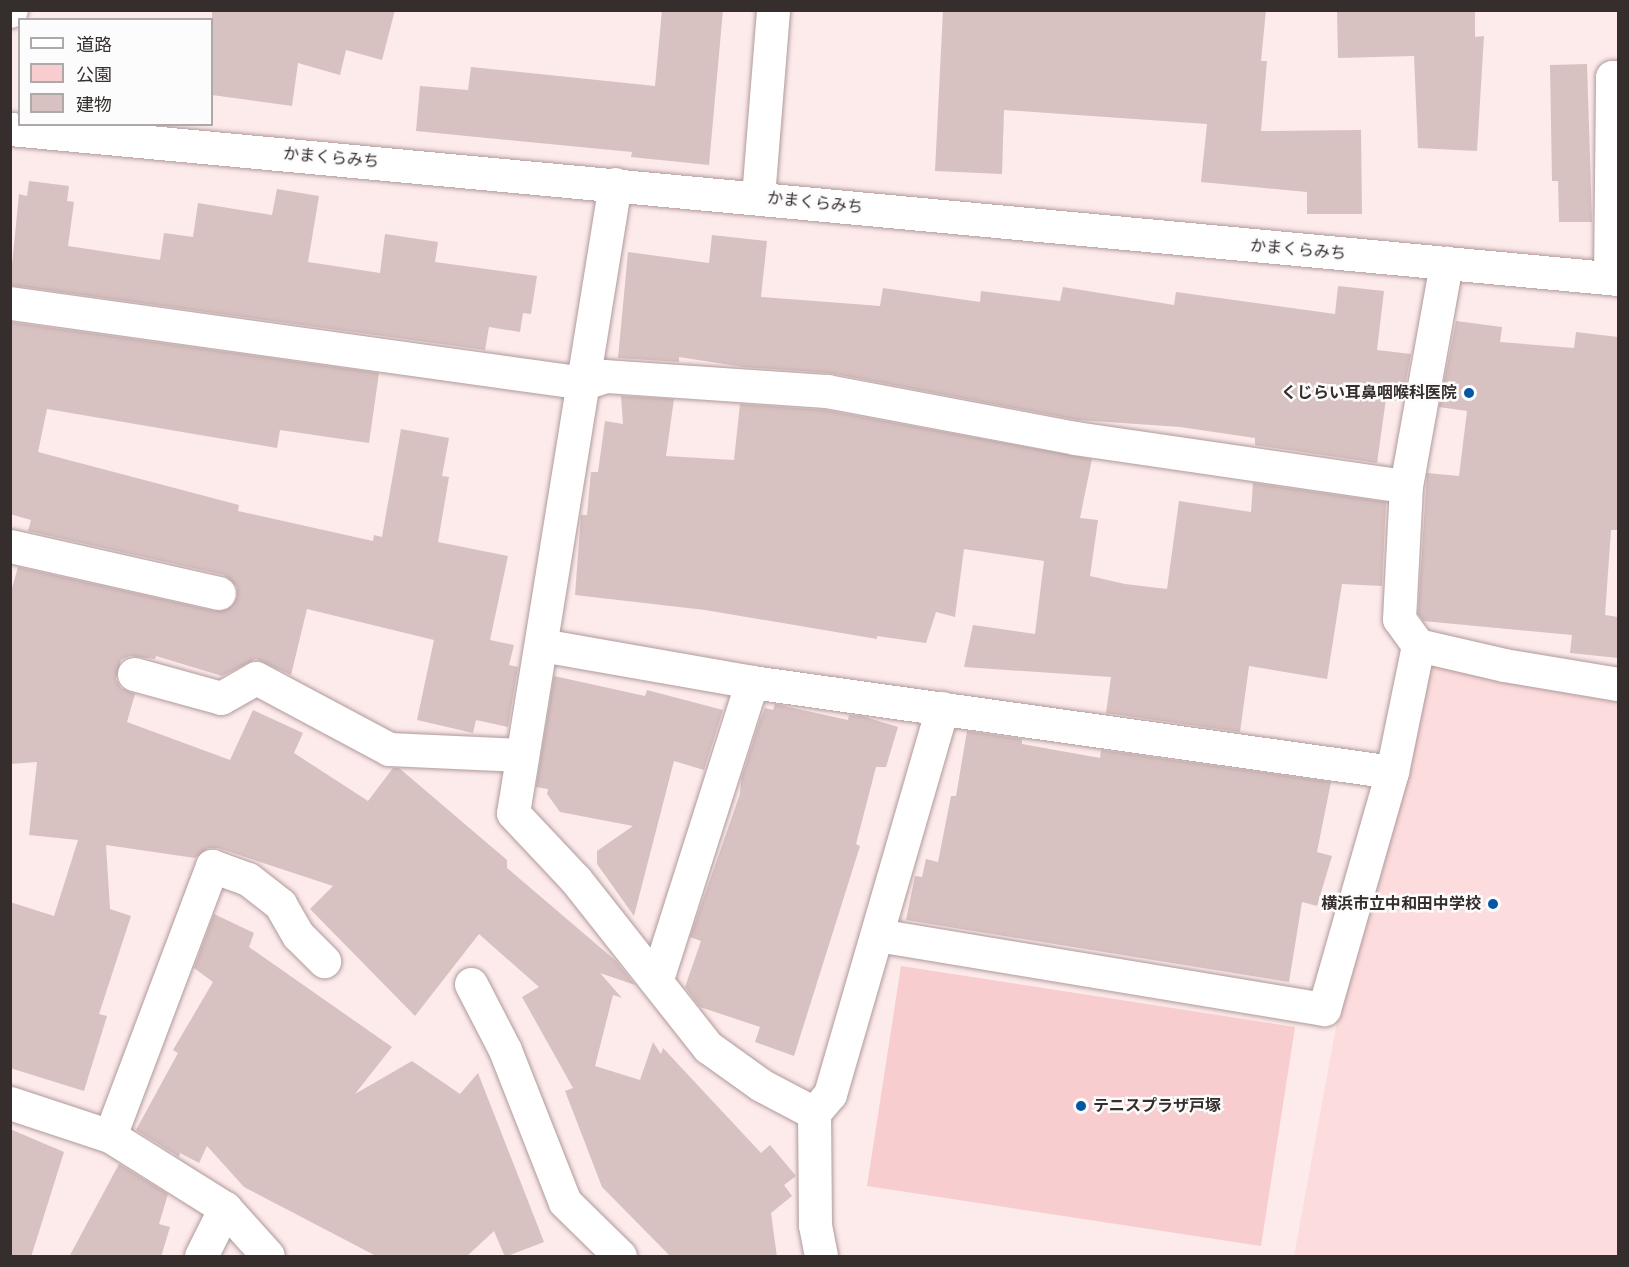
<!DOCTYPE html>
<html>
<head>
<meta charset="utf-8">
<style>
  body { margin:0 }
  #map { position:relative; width:1629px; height:1267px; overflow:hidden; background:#fdeaea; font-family:"Fira Sans","Noto Sans JP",sans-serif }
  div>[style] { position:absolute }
  .built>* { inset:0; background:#fddcdd }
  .green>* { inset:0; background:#f7cdcf }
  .building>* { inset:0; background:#d8c1c1 }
  .roads { filter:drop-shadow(0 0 2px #b09a9b) drop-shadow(0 0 2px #b09a9b) }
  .minor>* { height:33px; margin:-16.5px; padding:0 16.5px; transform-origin:16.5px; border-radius:16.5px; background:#fff }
  .major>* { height:33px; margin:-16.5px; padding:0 16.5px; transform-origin:16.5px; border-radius:16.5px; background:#fff }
  .dots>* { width:16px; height:16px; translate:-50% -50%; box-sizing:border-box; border:3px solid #fcfcfc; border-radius:50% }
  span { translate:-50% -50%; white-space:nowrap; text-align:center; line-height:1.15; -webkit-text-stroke:5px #fcfcfc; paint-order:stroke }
  .street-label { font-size:16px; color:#362d2d }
  .poi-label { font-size:16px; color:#362d2d; font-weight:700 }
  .right { translate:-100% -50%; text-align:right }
  .left { translate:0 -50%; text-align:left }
  .frame { position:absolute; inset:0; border:12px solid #362d2d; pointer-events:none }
  .legend { position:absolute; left:18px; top:18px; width:195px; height:108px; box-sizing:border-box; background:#fcfcfc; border:2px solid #ada9a9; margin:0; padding:8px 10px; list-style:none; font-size:18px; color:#362d2d }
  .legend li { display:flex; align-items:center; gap:12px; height:30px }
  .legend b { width:30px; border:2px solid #ada9a9 }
</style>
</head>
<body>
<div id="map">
  <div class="built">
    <div style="clip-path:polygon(1436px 661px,1618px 703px,1618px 1256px,1294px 1256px,1341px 1000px,1423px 667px)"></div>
  </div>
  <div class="green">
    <div style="clip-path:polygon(901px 966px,1295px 1027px,1261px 1246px,867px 1186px)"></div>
  </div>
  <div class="building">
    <div style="clip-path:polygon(212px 10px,395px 10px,382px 60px,346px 50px,340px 75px,298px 63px,292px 106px,212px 95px)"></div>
    <div style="clip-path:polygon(662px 10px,723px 10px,709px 165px,631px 157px,632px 152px,416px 131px,420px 86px,468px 90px,471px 67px,655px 86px)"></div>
    <div style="clip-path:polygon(943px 10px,1266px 10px,1261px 61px,1267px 61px,1261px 131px,1361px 130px,1362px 214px,1307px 214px,1307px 192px,1201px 182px,1207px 124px,1004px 110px,1002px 174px,935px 171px)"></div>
    <div style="clip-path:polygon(1337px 10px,1475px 10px,1475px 37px,1484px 36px,1477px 151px,1418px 148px,1414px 56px,1338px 58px)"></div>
    <div style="clip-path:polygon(1587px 64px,1592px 222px,1559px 222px,1558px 181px,1552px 181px,1550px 65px)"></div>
    <div style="clip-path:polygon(29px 181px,69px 186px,67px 201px,74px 202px,68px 246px,160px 260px,164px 233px,193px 237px,198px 203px,272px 215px,277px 189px,319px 196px,308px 262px,380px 273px,385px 234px,438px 242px,435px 262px,537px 276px,531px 314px,523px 313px,520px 332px,489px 327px,485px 350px,10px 285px,19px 194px,27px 196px)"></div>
    <div style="clip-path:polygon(712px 235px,767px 241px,761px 297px,880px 306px,883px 288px,980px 302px,981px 291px,1060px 301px,1063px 287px,1174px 305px,1176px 292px,1335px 314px,1338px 286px,1384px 291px,1377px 350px,1411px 354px,1402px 402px,1386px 399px,1377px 463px,1255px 445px,1255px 438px,1180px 427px,1078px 420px,830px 373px,743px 367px,679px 357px,679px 362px,618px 358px,628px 252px,709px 263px)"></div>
    <div style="clip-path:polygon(1456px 321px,1502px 327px,1500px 342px,1574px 348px,1576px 332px,1618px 337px,1618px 530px,1611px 530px,1605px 615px,1618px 617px,1618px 658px,1570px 653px,1572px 635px,1423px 621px,1418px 613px,1427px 473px,1459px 476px,1467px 411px,1439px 407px)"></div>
    <div style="clip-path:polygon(10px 322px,379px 373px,369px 443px,280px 430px,277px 448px,47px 409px,38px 452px,239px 505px,238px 511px,373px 541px,374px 535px,382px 537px,401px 429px,449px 438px,442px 476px,449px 477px,438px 542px,508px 556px,490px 640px,514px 645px,509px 665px,518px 667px,508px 727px,476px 720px,473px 733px,417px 720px,434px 640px,307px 609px,291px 675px,256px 659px,222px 676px,156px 656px,155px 659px,130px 656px,121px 660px,116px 679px,121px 688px,135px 694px,127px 722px,230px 760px,253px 710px,303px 733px,294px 753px,368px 801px,393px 768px,399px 768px,507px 860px,507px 868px,616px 961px,635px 985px,600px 973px,622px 998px,613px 995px,595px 1066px,640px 1080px,653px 1042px,661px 1054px,663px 1048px,761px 1153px,770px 1145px,796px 1176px,784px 1185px,792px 1196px,771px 1213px,777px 1257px,671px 1257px,602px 1187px,565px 1091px,573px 1088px,522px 997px,539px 987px,479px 934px,415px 1016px,310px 909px,333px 886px,218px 848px,208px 848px,195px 858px,106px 845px,110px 909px,131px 916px,99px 1014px,107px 1016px,84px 1091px,10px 1068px,10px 902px,54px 916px,78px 840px,29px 835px,37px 762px,10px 764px,10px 595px,18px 567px,215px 611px,232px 606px,237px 597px,237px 587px,224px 575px,28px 531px,31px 520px,10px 514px)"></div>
    <div style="clip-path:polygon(621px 396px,674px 399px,666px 456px,734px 460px,740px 404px,825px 410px,1092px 459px,1080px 518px,1098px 520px,1090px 576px,1125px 584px,1167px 589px,1179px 501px,1251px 512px,1253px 483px,1386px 502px,1382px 586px,1342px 584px,1327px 679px,1249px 666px,1240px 732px,1106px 713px,1111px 677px,964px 667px,973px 625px,1035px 634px,1044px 561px,964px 549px,955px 617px,936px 612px,926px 643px,877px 636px,877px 639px,705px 610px,575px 595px,581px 515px,587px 515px,591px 472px,598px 472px,605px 421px,623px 424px)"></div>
    <div style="clip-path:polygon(554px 676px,645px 696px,647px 690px,723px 710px,704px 770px,674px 761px,634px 916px,597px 864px,597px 851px,633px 826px,560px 812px,547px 794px,548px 789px,536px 787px)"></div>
    <div style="clip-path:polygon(775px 704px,848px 720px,849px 715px,862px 716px,898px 727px,886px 767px,876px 767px,856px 844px,860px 846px,794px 1056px,755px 1042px,760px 1027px,700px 1007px,685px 987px,701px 941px,690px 937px,740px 794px,741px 779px,760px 720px,765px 708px,773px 710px)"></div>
    <div style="clip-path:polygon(967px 731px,1022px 739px,1022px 744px,1100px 758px,1101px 750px,1331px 782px,1317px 852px,1332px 856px,1317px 906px,1302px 902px,1289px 982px,906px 920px,915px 876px,922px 877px,926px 859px,938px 862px,951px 796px,956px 796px)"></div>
    <div style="clip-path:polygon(214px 914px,254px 933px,249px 947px,392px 1047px,355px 1094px,412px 1061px,460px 1094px,478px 1073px,544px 1242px,505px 1257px,494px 1231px,466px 1257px,378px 1257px,244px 1187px,207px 1146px,199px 1163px,180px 1153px,179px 1157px,136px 1130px,178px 1053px,173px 1050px,213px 982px,194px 968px)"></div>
    <div style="clip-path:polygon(10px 1129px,64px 1152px,31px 1257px,10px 1257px)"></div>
    <div style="clip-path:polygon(119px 1164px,168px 1194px,159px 1224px,170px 1227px,161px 1257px,69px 1257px)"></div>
  </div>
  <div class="roads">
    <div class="minor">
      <div style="left:10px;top:11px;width:1px;rotate:-45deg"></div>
      <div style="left:615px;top:184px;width:637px;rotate:99.21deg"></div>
      <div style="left:513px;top:813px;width:92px;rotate:46.8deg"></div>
      <div style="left:576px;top:880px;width:213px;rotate:51.7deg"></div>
      <div style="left:708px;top:1047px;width:65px;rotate:35.6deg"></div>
      <div style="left:761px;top:1085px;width:60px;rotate:27.8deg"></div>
      <div style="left:758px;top:197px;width:188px;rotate:-85.4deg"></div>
      <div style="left:1610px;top:278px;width:201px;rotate:-89.4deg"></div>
      <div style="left:1612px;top:77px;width:6px"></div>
      <div style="left:10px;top:303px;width:580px;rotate:7.93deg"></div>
      <div style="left:584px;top:383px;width:22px;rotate:-18deg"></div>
      <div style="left:605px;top:376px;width:223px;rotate:3.9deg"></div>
      <div style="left:827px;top:391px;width:252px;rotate:10.7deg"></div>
      <div style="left:1075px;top:438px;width:334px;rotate:8.3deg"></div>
      <div style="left:10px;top:546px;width:214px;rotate:12.7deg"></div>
      <div style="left:542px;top:645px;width:213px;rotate:10deg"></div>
      <div style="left:752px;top:682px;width:646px;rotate:8deg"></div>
      <div style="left:1418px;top:645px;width:88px;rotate:13.1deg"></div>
      <div style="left:1504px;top:665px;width:116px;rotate:9.5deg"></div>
      <div style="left:134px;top:674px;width:90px;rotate:15.4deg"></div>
      <div style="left:221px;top:698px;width:40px;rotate:-29.7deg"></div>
      <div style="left:256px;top:678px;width:151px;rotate:28.1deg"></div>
      <div style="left:389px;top:749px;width:132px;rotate:2.6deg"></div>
      <div style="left:877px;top:935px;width:453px;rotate:9.4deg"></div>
      <div style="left:1324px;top:1009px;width:247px;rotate:-74deg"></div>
      <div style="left:1392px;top:772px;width:130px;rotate:-78.4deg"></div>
      <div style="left:1418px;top:645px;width:32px;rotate:-126deg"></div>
      <div style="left:1399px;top:619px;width:133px;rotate:-87deg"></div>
      <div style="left:1406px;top:486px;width:227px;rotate:-79.8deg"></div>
      <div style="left:657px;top:979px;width:312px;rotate:-72.3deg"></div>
      <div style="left:471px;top:984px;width:74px;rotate:62.7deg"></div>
      <div style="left:505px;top:1050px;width:163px;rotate:68.5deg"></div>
      <div style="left:565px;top:1202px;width:77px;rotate:44.5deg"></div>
      <div style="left:10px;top:1103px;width:105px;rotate:18.3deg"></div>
      <div style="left:110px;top:1136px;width:136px;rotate:32.1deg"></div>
      <div style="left:225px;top:1208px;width:64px;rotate:48.1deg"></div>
      <div style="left:110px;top:1136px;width:289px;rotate:-69.3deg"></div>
      <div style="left:212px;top:866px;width:38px;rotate:20deg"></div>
      <div style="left:248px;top:879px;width:41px;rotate:38deg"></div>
      <div style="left:280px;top:904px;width:36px;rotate:60deg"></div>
      <div style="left:298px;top:935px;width:37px;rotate:45deg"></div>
      <div style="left:201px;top:1256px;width:54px;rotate:-63.4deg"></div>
      <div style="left:821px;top:1256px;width:32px;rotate:-101deg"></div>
      <div style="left:815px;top:1225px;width:112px;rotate:-90.5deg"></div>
      <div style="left:814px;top:1113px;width:25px;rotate:-50deg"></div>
      <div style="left:830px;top:1094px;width:402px;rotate:-73.8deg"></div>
    </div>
    <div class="major">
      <div style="left:10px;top:129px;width:1615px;rotate:5.33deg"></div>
    </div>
  </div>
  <div class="dots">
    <div style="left:1469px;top:393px;background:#0357a5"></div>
    <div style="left:1493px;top:904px;background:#0357a5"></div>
    <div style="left:1081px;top:1106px;background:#0357a5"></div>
  </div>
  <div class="street-label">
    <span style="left:331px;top:158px;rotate:5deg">かまくらみち</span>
    <span style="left:815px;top:203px;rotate:6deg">かまくらみち</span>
    <span style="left:1298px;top:250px;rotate:5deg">かまくらみち</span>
  </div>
  <div class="poi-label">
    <span class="right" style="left:1457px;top:393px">くじらい耳鼻咽喉科医院</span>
    <span class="right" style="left:1481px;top:904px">横浜市立中和田中学校</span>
    <span class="left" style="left:1093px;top:1106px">テニスプラザ戸塚</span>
  </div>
  <div class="frame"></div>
  <ul class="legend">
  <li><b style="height:8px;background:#fff"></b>道路</li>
  <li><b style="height:16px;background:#f7cdcf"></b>公園</li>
  <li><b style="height:16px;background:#d8c1c1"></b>建物</li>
  </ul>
</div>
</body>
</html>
